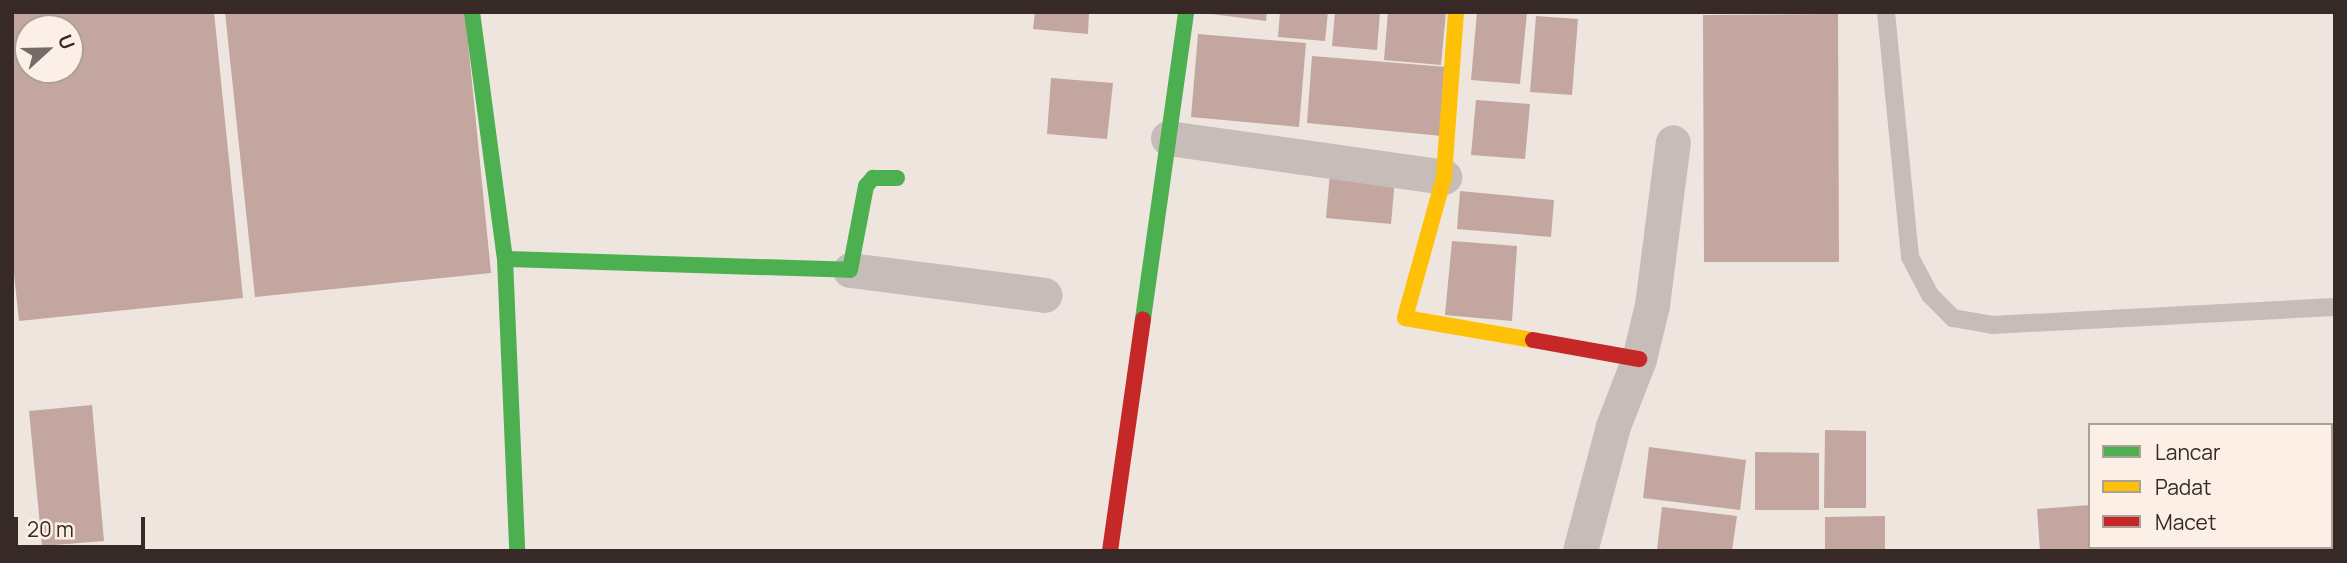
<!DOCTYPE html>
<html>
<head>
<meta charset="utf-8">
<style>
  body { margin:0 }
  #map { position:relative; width:2347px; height:563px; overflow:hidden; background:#eee5df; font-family:Manrope,sans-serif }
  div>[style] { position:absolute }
  .building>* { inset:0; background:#c3a69f }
  .lane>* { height:18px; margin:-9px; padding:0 9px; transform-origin:9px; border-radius:9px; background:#c7bdb8 }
  .street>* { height:35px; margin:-17.5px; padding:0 17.5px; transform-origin:17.5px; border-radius:17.5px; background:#c7bdb8 }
  .fast>* { height:16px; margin:-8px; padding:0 8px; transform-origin:8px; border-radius:8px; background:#4caf50 }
  .slow>* { height:16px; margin:-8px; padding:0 8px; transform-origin:8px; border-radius:8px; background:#ffc107 }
  .jam>* { height:16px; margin:-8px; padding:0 8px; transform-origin:8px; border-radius:8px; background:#c62828 }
  span { translate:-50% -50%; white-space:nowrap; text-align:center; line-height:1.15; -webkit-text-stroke:5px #fbefe6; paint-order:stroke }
  .frame { position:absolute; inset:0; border:14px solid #372a26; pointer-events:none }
  .legend { position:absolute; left:2088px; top:423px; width:245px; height:126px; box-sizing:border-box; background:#fbefe6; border:2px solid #ada099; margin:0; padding:9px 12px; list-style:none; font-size:21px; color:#372a26 }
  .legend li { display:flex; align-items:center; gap:14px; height:35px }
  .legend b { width:35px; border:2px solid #ada099 }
  .north { position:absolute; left:14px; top:14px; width:70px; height:70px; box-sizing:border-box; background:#fbefe6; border:2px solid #ada099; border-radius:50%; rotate:68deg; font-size:19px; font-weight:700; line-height:28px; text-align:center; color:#372a26 }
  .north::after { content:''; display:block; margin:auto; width:24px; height:32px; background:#776b67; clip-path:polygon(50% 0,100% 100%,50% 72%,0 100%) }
  .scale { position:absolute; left:14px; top:517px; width:131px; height:32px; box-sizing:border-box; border:4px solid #372a26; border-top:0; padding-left:9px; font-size:21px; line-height:24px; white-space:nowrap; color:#372a26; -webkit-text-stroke:5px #fbefe6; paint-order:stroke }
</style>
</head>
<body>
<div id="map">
  <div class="building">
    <div style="clip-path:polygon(evenodd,12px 12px,214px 12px,243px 298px,19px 321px,12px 255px,12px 12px,28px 28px,70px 28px,70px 70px,28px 70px,28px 28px)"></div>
    <div style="clip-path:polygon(225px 12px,465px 12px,491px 273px,255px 297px)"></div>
    <div style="clip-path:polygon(1035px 12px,1089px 12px,1088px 34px,1033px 29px)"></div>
    <div style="clip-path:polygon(1196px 12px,1267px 12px,1266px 21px)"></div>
    <div style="clip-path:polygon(1280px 12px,1328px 12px,1325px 41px,1278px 37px)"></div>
    <div style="clip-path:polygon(1335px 12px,1380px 12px,1377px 50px,1332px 46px)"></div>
    <div style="clip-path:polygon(1388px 12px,1446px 12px,1441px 65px,1384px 60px)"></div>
    <div style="clip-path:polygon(1477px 12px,1527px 12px,1520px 84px,1471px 80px)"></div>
    <div style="clip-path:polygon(1838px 14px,1839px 262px,1704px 262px,1703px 15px)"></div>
    <div style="clip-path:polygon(1536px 16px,1578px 19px,1572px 95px,1530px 92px)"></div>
    <div style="clip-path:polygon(1198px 34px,1306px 43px,1299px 127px,1191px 117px)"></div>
    <div style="clip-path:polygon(1312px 56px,1447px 67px,1442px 136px,1307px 123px)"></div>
    <div style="clip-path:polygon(1051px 78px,1113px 83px,1107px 139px,1047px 134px)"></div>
    <div style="clip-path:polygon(1476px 100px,1530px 104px,1525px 159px,1471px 155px)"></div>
    <div style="clip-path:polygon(1330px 173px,1395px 179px,1391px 224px,1326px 218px)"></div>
    <div style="clip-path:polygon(1460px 191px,1554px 200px,1551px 237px,1457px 229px)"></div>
    <div style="clip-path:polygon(1452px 241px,1517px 246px,1512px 321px,1445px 315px)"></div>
    <div style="clip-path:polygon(92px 405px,104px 541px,42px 546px,29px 411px)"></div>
    <div style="clip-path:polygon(1825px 430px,1866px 431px,1866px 508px,1824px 508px)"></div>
    <div style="clip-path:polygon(1649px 447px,1746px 460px,1740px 510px,1643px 498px)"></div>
    <div style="clip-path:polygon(1755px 452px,1819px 453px,1819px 510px,1755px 510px)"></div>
    <div style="clip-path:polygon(2090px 505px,2090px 547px,2307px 551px,2040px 551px,2037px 509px)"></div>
    <div style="clip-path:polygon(1662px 507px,1737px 516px,1732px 551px,1657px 550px)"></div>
    <div style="clip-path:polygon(1885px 516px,1885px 551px,1825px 551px,1825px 517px)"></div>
  </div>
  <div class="lane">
    <div style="left:1886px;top:12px;width:246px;rotate:84.4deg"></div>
    <div style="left:1910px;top:257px;width:43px;rotate:62.2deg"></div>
    <div style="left:1930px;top:295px;width:33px;rotate:45deg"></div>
    <div style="left:1953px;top:318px;width:40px;rotate:10deg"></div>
    <div style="left:1992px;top:325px;width:343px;rotate:-3deg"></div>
  </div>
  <div class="street">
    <div style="left:1168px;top:138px;width:279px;rotate:8deg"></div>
    <div style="left:850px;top:270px;width:196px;rotate:7.3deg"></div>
    <div style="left:1580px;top:551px;width:129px;rotate:-75.2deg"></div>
    <div style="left:1613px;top:426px;width:72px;rotate:-68.8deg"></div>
    <div style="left:1639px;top:359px;width:56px;rotate:-76.5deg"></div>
    <div style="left:1652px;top:305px;width:164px;rotate:-82.7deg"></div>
  </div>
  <div class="fast">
    <div style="left:472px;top:12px;width:249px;rotate:82.4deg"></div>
    <div style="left:505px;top:259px;width:292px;rotate:87.6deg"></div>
    <div style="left:505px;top:259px;width:345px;rotate:1.8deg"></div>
    <div style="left:850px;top:270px;width:86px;rotate:-79.2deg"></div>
    <div style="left:866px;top:186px;width:11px;rotate:-49deg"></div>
    <div style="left:873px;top:178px;width:24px"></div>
    <div style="left:1143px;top:319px;width:310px;rotate:-82deg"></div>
  </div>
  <div class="slow">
    <div style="left:1456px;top:12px;width:165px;rotate:94.2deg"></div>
    <div style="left:1444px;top:177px;width:146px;rotate:105.5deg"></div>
    <div style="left:1405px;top:318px;width:130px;rotate:9.8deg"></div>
  </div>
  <div class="jam">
    <div style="left:1533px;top:340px;width:108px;rotate:10.2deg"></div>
    <div style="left:1110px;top:551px;width:234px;rotate:-81.9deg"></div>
  </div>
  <div class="frame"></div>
  <ul class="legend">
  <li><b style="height:9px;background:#4caf50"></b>Lancar</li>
  <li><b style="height:9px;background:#ffc107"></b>Padat</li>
  <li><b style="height:9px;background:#c62828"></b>Macet</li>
  </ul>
  <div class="north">U</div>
  <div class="scale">20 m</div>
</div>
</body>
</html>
